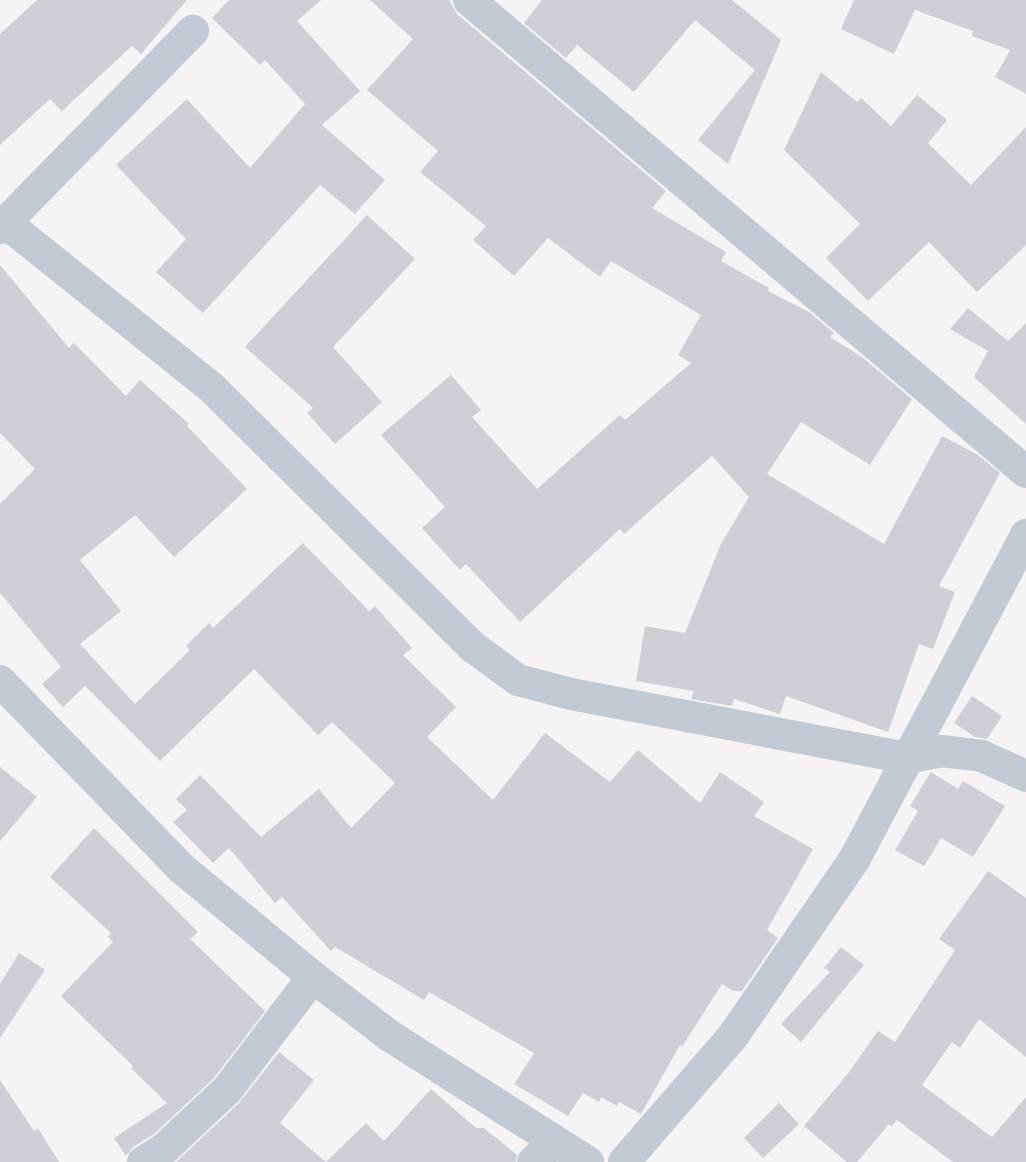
<!DOCTYPE html>
<html>
<head>
<meta charset="utf-8">
<style>
  body { margin:0 }
  #map { position:relative; width:1026px; height:1162px; overflow:hidden; background:#f5f3f3; font-family:Montserrat,sans-serif }
  div>[style] { position:absolute }
  .building>* { inset:0; background:#cdcfd5 }
  .street>* { height:32px; margin:-16px; padding:0 16px; transform-origin:16px; border-radius:16px; background:#c1cad2 }
  span { translate:-50% -50%; white-space:nowrap; text-align:center; line-height:1.15; -webkit-text-stroke:6px #fff; paint-order:stroke }
</style>
</head>
<body>
<div id="map">
  <div class="building">
    <div style="clip-path:polygon(37px 0,187px 0,141px 54px,132px 46px,62px 111px,50px 99px,0 145px,0 34px)"></div>
    <div style="clip-path:polygon(229px 0,321px 0,297px 21px,360px 91px,322px 125px,385px 180px,355px 214px,320px 185px,203px 313px,156px 272px,186px 239px,116px 165px,187px 99px,250px 168px,305px 104px,265px 60px,260px 65px,212px 18px)"></div>
    <div style="clip-path:polygon(370px 0,449px 0,457px 14px,666px 191px,652px 208px,726px 252px,721px 261px,769px 288px,768px 291px,809px 312px,834px 333px,830px 337px,862px 357px,912px 399px,870px 465px,801px 422px,767px 474px,884px 544px,942px 436px,978px 455px,1000px 473px,939px 586px,955px 592px,933px 649px,919px 644px,888px 732px,786px 696px,780px 714px,734px 699px,732px 706px,691px 699px,694px 691px,636px 681px,645px 626px,685px 633px,721px 544px,749px 497px,712px 456px,624px 534px,620px 529px,520px 622px,466px 564px,460px 570px,422px 528px,445px 507px,381px 435px,451px 375px,481px 410px,472px 417px,537px 489px,620px 415px,625px 420px,691px 363px,678px 355px,701px 315px,611px 261px,600px 277px,548px 238px,514px 276px,473px 240px,486px 226px,420px 172px,438px 151px,367px 90px,413px 39px)"></div>
    <div style="clip-path:polygon(542px 0,732px 0,781px 40px,728px 164px,698px 140px,755px 70px,695px 20px,634px 92px,577px 45px,566px 58px,524px 23px)"></div>
    <div style="clip-path:polygon(854px 0,1026px 0,1026px 94px,995px 77px,1010px 50px,972px 36px,973px 31px,915px 10px,894px 54px,841px 29px)"></div>
    <div style="clip-path:polygon(821px 72px,857px 102px,861px 98px,891px 126px,917px 95px,947px 120px,928px 143px,971px 185px,1026px 127px,1026px 245px,977px 292px,929px 242px,868px 301px,826px 258px,860px 224px,784px 150px)"></div>
    <div style="clip-path:polygon(367px 215px,415px 259px,333px 347px,382px 402px,335px 444px,307px 413px,313px 408px,245px 347px)"></div>
    <div style="clip-path:polygon(0 265px,69px 348px,74px 343px,126px 396px,140px 380px,189px 424px,187px 426px,247px 489px,174px 557px,135px 515px,80px 560px,121px 611px,80px 644px,135px 704px,190px 650px,186px 646px,209px 623px,213px 628px,303px 543px,369px 611px,375px 606px,412px 648px,403px 655px,456px 707px,427px 737px,493px 800px,545px 733px,610px 782px,638px 750px,700px 803px,720px 772px,764px 802px,754px 816px,813px 849px,767px 930px,778px 938px,742px 991px,733px 991px,722px 984px,682px 1047px,680px 1045px,641px 1114px,619px 1102px,617px 1106px,601px 1097px,599px 1102px,583px 1093px,568px 1116px,514px 1084px,534px 1053px,429px 992px,424px 1000px,335px 947px,331px 951px,282px 897px,275px 903px,229px 848px,213px 863px,173px 822px,187px 810px,176px 799px,200px 775px,261px 837px,319px 789px,351px 828px,395px 783px,332px 722px,318px 735px,254px 669px,160px 761px,85px 686px,63px 707px,42px 684px,61px 667px,0 593px,0 504px,35px 469px,0 433px)"></div>
    <div style="clip-path:polygon(968px 308px,1008px 341px,1026px 323px,1026px 424px,974px 377px,988px 351px,950px 329px)"></div>
    <div style="clip-path:polygon(972px 696px,1002px 716px,987px 739px,975px 737px,954px 723px)"></div>
    <div style="clip-path:polygon(0 767px,37px 797px,0 841px)"></div>
    <div style="clip-path:polygon(931px 772px,958px 789px,963px 781px,1005px 806px,973px 857px,941px 838px,924px 866px,895px 850px,918px 811px,910px 806px)"></div>
    <div style="clip-path:polygon(94px 828px,198px 932px,190px 939px,265px 1011px,214px 1078px,154px 1134px,133px 1147px,126px 1156px,114px 1138px,167px 1103px,131px 1068px,133px 1066px,61px 996px,113px 942px,108px 937px,111px 933px,50px 877px)"></div>
    <div style="clip-path:polygon(988px 871px,1026px 898px,1026px 1057px,979px 1019px,960px 1048px,952px 1042px,922px 1085px,992px 1137px,1026px 1097px,1026px 1162px,953px 1162px,897px 1120px,892px 1126px,889px 1124px,857px 1162px,847px 1162px,804px 1126px,849px 1072px,878px 1031px,895px 1042px,955px 950px,939px 939px)"></div>
    <div style="clip-path:polygon(841px 947px,864px 965px,801px 1042px,781px 1024px,830px 972px,824px 968px)"></div>
    <div style="clip-path:polygon(19px 953px,45px 970px,0 1038px,0 984px)"></div>
    <div style="clip-path:polygon(279px 1052px,314px 1080px,280px 1123px,326px 1162px,176px 1162px,239px 1103px)"></div>
    <div style="clip-path:polygon(0 1080px,34px 1131px,38px 1128px,59px 1162px,0 1162px)"></div>
    <div style="clip-path:polygon(431px 1089px,476px 1128px,484px 1128px,517px 1155px,516px 1162px,326px 1162px,366px 1123px,384px 1141px)"></div>
    <div style="clip-path:polygon(779px 1103px,799px 1124px,763px 1158px,744px 1138px)"></div>
  </div>
  <div class="street">
    <div style="left:469px;top:0;width:730px;rotate:40.28deg"></div>
    <div style="left:6px;top:223px;width:264px;rotate:38.7deg"></div>
    <div style="left:212px;top:388px;width:368px;rotate:44.8deg"></div>
    <div style="left:473px;top:647px;width:56px;rotate:36.3deg"></div>
    <div style="left:518px;top:680px;width:55px;rotate:14.8deg"></div>
    <div style="left:571px;top:694px;width:342px;rotate:10.8deg"></div>
    <div style="left:907px;top:758px;width:36px;rotate:-11deg"></div>
    <div style="left:942px;top:751px;width:40px;rotate:7.1deg"></div>
    <div style="left:982px;top:756px;width:48px;rotate:24.4deg"></div>
    <div style="left:0;top:228px;width:276px;rotate:-45.6deg"></div>
    <div style="left:0;top:681px;width:260px;rotate:45.9deg"></div>
    <div style="left:181px;top:868px;width:171px;rotate:39.5deg"></div>
    <div style="left:313px;top:977px;width:97px;rotate:37.5deg"></div>
    <div style="left:390px;top:1036px;width:235px;rotate:32.5deg"></div>
    <div style="left:143px;top:1162px;width:26px;rotate:-32deg"></div>
    <div style="left:165px;top:1148px;width:85px;rotate:-43.1deg"></div>
    <div style="left:227px;top:1090px;width:142px;rotate:-52.7deg"></div>
    <div style="left:533px;top:1162px;width:29px;rotate:-44deg"></div>
    <div style="left:624px;top:1162px;width:167px;rotate:-49.1deg"></div>
    <div style="left:733px;top:1036px;width:214px;rotate:-55.5deg"></div>
    <div style="left:854px;top:860px;width:368px;rotate:-62.1deg"></div>
  </div>
</div>
</body>
</html>
